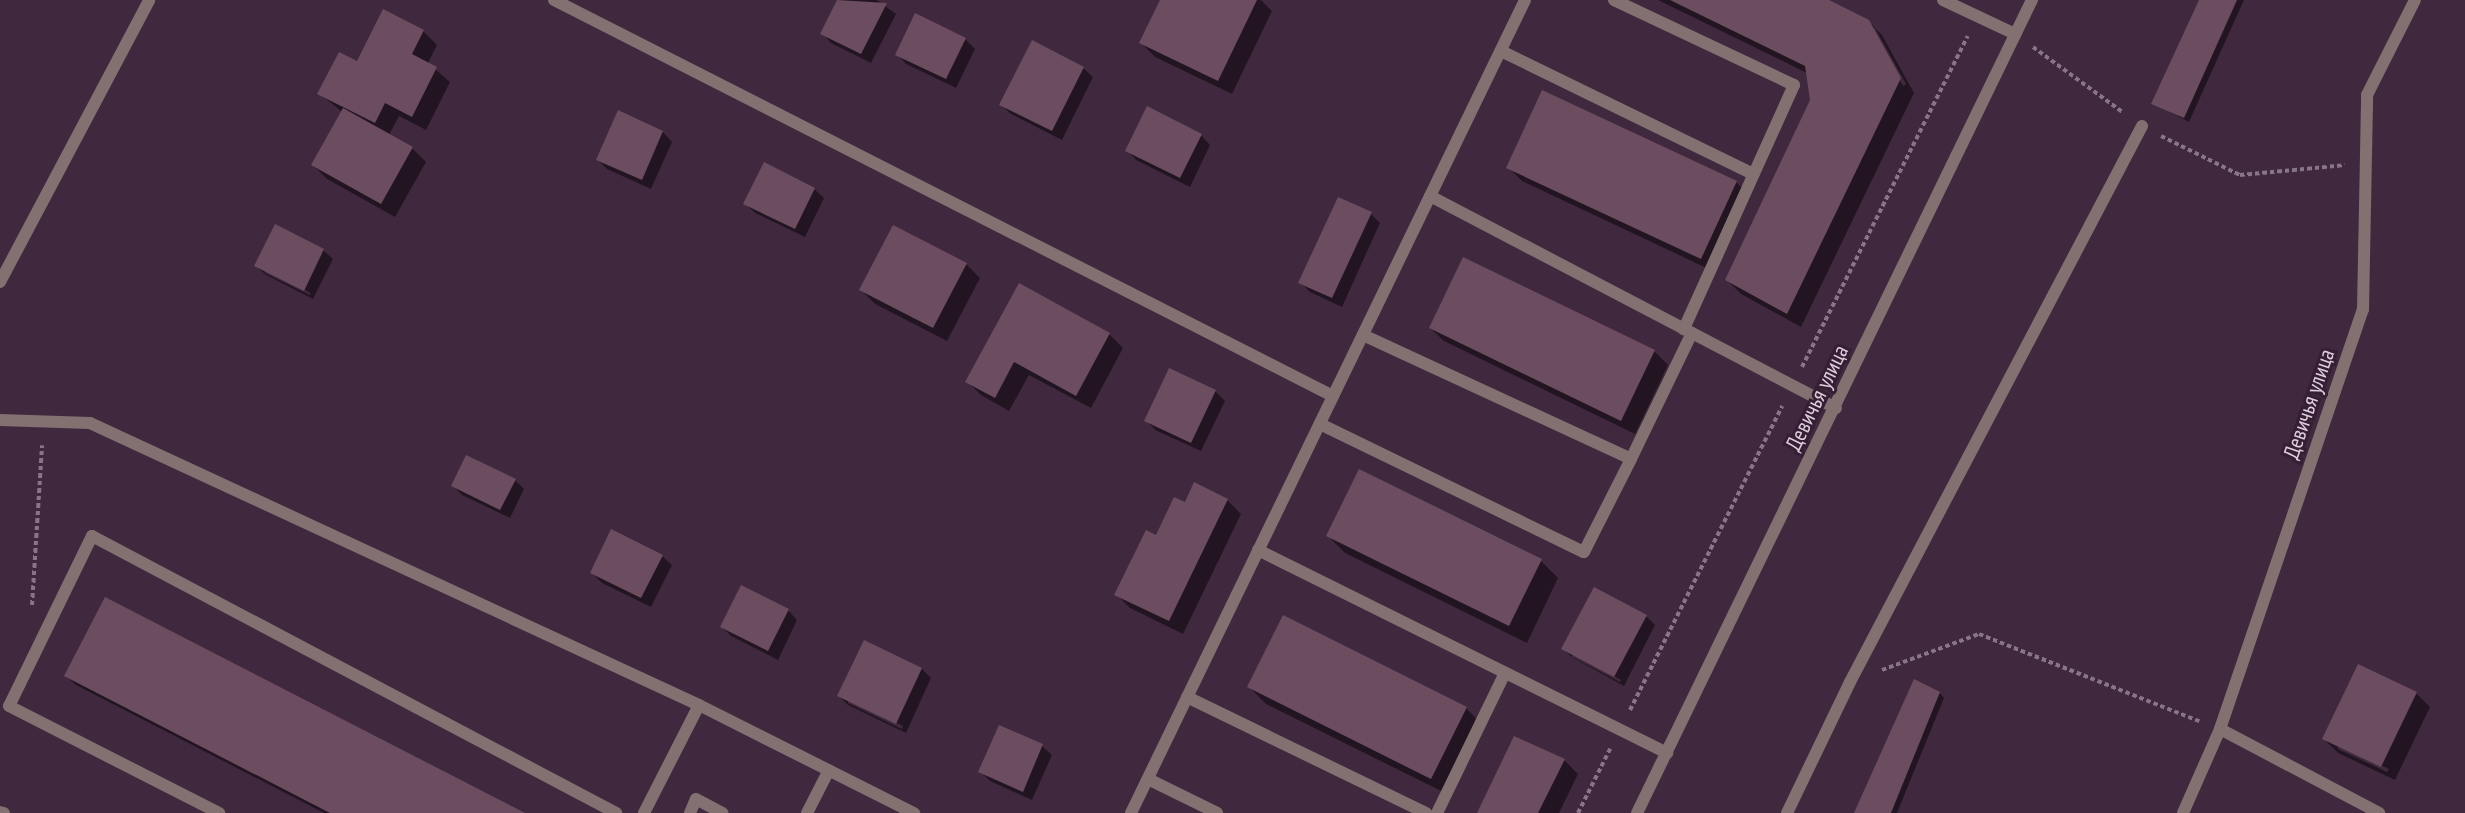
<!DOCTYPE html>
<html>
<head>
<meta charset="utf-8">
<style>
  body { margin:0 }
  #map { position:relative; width:2465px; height:813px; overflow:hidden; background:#40293f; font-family:"PT Sans Narrow",sans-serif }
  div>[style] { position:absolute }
  .shadow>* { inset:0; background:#0007 }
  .building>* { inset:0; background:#6b4d5f }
  .path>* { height:4px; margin-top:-2px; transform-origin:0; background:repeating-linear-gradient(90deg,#887587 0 4.5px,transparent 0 7.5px) }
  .lane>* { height:12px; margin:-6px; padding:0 6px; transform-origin:6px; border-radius:6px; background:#837171 }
  .street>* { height:12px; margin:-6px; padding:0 6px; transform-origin:6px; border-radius:6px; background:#837171 }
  span { translate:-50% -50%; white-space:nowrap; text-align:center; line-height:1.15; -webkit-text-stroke:6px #361f35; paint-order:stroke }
  .street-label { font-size:22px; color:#decfdd }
</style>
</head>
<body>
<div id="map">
  <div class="shadow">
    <div style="clip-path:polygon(839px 0,877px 0,896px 14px,871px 63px,831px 43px,822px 33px)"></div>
    <div style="clip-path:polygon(1161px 0,1261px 0,1272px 11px,1232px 94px,1155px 57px,1141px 43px)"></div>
    <div style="clip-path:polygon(evenodd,1658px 0,1826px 0,1868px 21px,1882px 35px,1914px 93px,1801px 327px,1741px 294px,1727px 280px,1812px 100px,1807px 73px,1658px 0,1872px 28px,1875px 28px,1906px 84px,1903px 86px,1872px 28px)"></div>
    <div style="clip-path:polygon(2201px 0,2244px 0,2189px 122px,2153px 103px)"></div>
    <div style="clip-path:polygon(915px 15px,965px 39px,975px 49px,956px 88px,906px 64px,897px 54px)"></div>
    <div style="clip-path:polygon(423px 31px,437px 45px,428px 63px,450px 82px,426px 130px,399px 116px,389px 135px,412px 148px,426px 162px,395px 217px,327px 179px,313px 165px,342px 112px,319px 93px,357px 63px)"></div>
    <div style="clip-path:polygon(1083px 68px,1093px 77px,1062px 140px,1011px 114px,1001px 105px)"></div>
    <div style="clip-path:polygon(663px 132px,672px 142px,651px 189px,607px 169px,598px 160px)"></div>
    <div style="clip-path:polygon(1201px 135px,1210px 145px,1190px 187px,1136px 160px,1127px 150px)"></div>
    <div style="clip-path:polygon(1508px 167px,1736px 182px,1750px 196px,1715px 272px,1522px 181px)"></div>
    <div style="clip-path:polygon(814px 189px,824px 198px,805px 237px,755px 213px,745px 203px)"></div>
    <div style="clip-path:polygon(1371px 214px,1380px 223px,1342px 307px,1310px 292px,1300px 282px)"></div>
    <div style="clip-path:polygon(evenodd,323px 250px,333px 259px,313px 299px,266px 275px,256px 266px,323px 250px,265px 270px,311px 293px,310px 295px,265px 273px,265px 270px)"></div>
    <div style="clip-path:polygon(966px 264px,980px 278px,947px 341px,875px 304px,861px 290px)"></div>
    <div style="clip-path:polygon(1019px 285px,1109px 334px,1123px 348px,1091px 408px,1029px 375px,1009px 411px,981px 395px,967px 381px)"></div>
    <div style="clip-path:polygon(1430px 328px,1654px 351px,1668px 365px,1635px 434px,1444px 341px)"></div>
    <div style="clip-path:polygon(1215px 391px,1225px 401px,1201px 451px,1155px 430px,1146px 420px)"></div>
    <div style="clip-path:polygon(515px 480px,524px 489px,510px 518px,462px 495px,453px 486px)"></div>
    <div style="clip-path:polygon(1227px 500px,1241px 514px,1183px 634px,1130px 608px,1116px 594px,1157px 536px,1185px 504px)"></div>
    <div style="clip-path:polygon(1327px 535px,1541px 561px,1558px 578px,1527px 643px,1345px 553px)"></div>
    <div style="clip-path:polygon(662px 556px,672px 565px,651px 607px,602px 583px,592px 573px)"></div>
    <div style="clip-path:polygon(788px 610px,797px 620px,778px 660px,731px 636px,722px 627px)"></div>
    <div style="clip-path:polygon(evenodd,1646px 616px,1655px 625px,1624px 686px,1573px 658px,1563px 649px,1646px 616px,1572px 653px,1621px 680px,1620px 682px,1572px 657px,1572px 653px)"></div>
    <div style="clip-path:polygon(evenodd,922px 669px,931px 678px,906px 733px,848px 705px,839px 696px,922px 669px,848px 700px,903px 726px,902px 729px,848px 703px,848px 700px)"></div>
    <div style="clip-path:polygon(66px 676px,522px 813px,324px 813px,76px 685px)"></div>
    <div style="clip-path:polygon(1249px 687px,1466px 708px,1483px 726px,1449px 795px,1266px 704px)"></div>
    <div style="clip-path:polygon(1940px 693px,1944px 698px,1897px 813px,1856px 813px)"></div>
    <div style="clip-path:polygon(evenodd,2416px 693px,2430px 707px,2395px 780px,2338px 753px,2324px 739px,2416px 693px,2338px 745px,2389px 769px,2387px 772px,2338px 749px,2338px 745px)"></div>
    <div style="clip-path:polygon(1000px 727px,1042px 746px,1052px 755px,1032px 800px,990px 781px,980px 771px)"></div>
    <div style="clip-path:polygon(1564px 760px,1578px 774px,1559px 813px,1479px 813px)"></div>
  </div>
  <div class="building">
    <div style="clip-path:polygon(837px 0,887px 3px,861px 54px,820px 34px)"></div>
    <div style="clip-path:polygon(1160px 0,1257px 0,1218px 81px,1139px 43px)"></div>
    <div style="clip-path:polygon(1670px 0,1829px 0,1869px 20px,1901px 78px,1787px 314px,1725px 280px,1810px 100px,1805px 66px)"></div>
    <div style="clip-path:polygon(2199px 0,2237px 0,2184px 118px,2151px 104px)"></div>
    <div style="clip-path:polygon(383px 9px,424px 30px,412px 54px,437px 67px,412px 117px,385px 103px,375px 123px,317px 94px,339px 52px,357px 61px)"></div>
    <div style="clip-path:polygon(915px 13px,966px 38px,946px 79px,895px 55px)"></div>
    <div style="clip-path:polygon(1032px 40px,1084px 67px,1052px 131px,999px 105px)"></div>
    <div style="clip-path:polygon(1542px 90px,1737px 181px,1701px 259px,1506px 168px)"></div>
    <div style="clip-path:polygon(1147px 106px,1202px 134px,1180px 178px,1125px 151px)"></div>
    <div style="clip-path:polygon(343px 108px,413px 147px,381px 204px,311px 165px)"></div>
    <div style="clip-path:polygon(618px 110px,663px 131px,642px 180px,596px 160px)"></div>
    <div style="clip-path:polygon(764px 162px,815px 188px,795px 229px,743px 204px)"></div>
    <div style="clip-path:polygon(1338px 197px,1372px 212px,1332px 298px,1298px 283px)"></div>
    <div style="clip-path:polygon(275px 224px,324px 249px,304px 291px,254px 266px)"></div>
    <div style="clip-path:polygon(893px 225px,967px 263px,933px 328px,859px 290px)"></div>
    <div style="clip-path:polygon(1463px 257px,1655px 350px,1621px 421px,1429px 328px)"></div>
    <div style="clip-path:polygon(1019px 283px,1110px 333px,1076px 396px,1014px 362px,995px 398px,965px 382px)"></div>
    <div style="clip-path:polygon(1169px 368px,1216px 390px,1191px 443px,1144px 421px)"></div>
    <div style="clip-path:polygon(466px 455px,516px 479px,500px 510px,451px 486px)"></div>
    <div style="clip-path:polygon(1359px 469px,1542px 559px,1509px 626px,1326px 536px)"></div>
    <div style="clip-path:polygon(1194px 482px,1228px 499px,1169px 621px,1114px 595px,1146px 530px,1156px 535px,1174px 497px,1185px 502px)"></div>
    <div style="clip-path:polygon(611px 529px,663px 555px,641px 598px,590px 573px)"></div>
    <div style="clip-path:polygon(741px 585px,789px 609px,768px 651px,720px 627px)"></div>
    <div style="clip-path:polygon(1594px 587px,1647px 615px,1614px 677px,1561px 649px)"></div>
    <div style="clip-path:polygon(105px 597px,525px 813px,330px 813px,64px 676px)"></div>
    <div style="clip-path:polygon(1283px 615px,1467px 707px,1431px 779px,1247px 687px)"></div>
    <div style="clip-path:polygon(864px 640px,922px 668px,896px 724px,837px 696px)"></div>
    <div style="clip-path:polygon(2358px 664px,2417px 692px,2381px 767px,2322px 739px)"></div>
    <div style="clip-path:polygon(1914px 679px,1940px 692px,1891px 813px,1854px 813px)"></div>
    <div style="clip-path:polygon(999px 725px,1043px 744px,1023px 792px,978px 772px)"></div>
    <div style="clip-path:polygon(1514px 736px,1565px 759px,1538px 813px,1477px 813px)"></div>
  </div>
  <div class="path">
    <div style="left:2033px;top:47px;width:112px;rotate:36deg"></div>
    <div style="left:2161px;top:136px;width:88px;rotate:26.3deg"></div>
    <div style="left:2240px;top:175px;width:105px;rotate:-5.4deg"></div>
    <div style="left:1802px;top:367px;width:370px;rotate:-63.4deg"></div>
    <div style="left:32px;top:605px;width:160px;rotate:-86.4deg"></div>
    <div style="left:1882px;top:670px;width:103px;rotate:-20.4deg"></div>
    <div style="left:1979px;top:634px;width:237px;rotate:21.6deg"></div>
    <div style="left:1630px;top:710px;width:340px;rotate:-63.4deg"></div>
    <div style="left:1578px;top:813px;width:72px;rotate:-63.4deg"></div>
  </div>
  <div class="lane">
    <div style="left:1614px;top:0;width:199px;rotate:25.3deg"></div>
    <div style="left:1794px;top:85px;width:268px;rotate:114.3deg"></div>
    <div style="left:1501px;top:51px;width:280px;rotate:26deg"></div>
    <div style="left:1363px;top:335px;width:295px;rotate:24.8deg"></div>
    <div style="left:1631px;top:459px;width:140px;rotate:-64.2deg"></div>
    <div style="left:1320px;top:424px;width:293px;rotate:25.9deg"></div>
    <div style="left:1584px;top:552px;width:104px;rotate:-63.2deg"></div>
    <div style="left:92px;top:536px;width:593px;rotate:27.86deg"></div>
    <div style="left:1187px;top:697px;width:266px;rotate:25.9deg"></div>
    <div style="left:2220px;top:729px;width:180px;rotate:27.8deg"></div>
    <div style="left:1148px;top:779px;width:77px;rotate:26.2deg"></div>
    <div style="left:0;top:812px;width:4px;rotate:14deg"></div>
    <div style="left:644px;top:813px;width:121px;rotate:-63deg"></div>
    <div style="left:690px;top:813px;width:15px;rotate:-67deg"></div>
    <div style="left:696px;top:799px;width:30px;rotate:28deg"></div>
    <div style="left:807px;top:813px;width:48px;rotate:-62.9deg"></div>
    <div style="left:1437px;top:813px;width:156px;rotate:-64.1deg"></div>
    <div style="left:1787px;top:813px;width:145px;rotate:-64.3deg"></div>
    <div style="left:1850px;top:682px;width:628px;rotate:-62.29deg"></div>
  </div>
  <div class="street">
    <div style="left:554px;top:0;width:874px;rotate:26.95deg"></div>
    <div style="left:1943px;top:0;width:80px;rotate:25.3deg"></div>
    <div style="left:1430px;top:196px;width:458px;rotate:27.6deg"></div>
    <div style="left:0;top:282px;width:319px;rotate:-62.1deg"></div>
    <div style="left:0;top:420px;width:90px;rotate:1.9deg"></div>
    <div style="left:90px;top:423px;width:671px;rotate:24.85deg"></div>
    <div style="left:699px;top:705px;width:241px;rotate:26.7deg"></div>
    <div style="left:92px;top:536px;width:189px;rotate:116deg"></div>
    <div style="left:9px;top:706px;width:236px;rotate:27deg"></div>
    <div style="left:1258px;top:550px;width:457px;rotate:26.4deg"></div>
    <div style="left:1131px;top:813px;width:903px;rotate:-64.14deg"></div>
    <div style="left:1637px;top:813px;width:904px;rotate:-64.09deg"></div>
    <div style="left:2183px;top:813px;width:92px;rotate:-66.2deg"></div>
    <div style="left:2220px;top:729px;width:443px;rotate:-71.2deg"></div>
    <div style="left:2363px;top:310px;width:215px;rotate:-88.9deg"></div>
    <div style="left:2367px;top:95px;width:106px;rotate:-63.2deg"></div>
  </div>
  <div class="street-label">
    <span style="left:1817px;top:398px;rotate:-64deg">Девичья улица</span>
    <span style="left:2309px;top:404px;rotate:-71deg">Девичья улица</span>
  </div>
</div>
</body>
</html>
